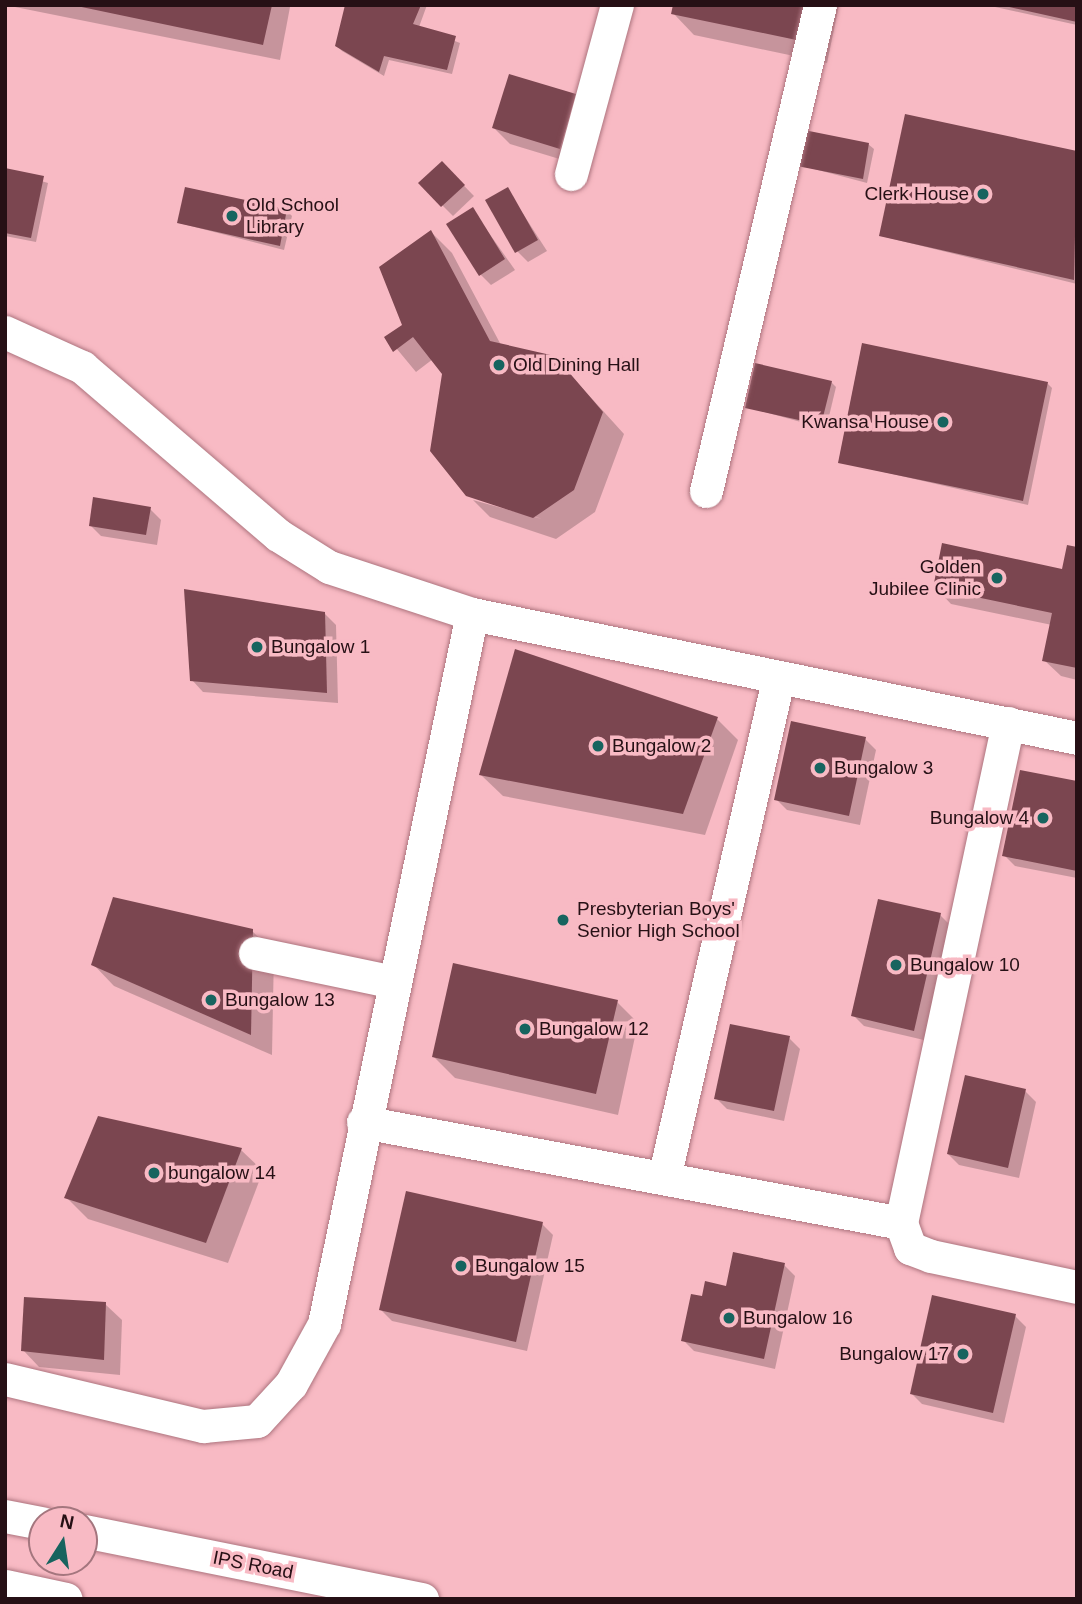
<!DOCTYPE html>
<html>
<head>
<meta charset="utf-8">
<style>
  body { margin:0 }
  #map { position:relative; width:1082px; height:1604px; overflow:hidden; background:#f8bac4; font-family:Helvetica,sans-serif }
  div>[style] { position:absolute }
  .shadow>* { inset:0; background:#0003 }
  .building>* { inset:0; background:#7b4650 }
  .roads { filter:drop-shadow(0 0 2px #ad747e) drop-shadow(0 0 2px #ad747e) }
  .minor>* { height:33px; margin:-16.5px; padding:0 16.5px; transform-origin:16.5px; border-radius:16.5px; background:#fff }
  .dots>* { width:19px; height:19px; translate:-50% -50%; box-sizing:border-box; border:4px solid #f8bac4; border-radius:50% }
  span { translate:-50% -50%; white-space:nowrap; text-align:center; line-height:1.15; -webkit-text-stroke:7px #f8bac4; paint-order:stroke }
  .poi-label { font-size:19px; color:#261015 }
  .right { translate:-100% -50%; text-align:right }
  .left { translate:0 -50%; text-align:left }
  .street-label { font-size:19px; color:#261015 }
  .frame { position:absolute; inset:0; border:7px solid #261015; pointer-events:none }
  .north { position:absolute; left:28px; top:1506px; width:70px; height:70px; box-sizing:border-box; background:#f8bac4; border:2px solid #a4767e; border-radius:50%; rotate:12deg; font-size:19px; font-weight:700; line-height:28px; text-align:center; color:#261015 }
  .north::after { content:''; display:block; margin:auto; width:24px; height:32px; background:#17645f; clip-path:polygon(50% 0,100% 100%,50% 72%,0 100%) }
</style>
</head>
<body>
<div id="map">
  <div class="shadow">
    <div style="clip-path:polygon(5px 5px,289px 5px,290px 7px,280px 60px)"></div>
    <div style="clip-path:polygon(347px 5px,427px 5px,419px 27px,460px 43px,452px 74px,389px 60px,384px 76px,342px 51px,337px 46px)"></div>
    <div style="clip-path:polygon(675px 5px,839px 5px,827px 63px,694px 35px,673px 13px)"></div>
    <div style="clip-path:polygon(986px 5px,1077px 5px,1077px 25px)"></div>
    <div style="clip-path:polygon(592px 112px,576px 164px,510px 144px,494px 128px)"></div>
    <div style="clip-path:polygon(868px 144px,874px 149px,867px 183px,799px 165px)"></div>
    <div style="clip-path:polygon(1077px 153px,1077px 284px,881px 236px)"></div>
    <div style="clip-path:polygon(442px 163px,474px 196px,453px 216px,420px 183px)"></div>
    <div style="clip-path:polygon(5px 170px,48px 183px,36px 242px,5px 236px)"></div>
    <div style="clip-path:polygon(507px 189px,547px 251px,528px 262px,517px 251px)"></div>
    <div style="clip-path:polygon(472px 209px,515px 270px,491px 285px,480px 274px)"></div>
    <div style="clip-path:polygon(286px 210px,292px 216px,284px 250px,179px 223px)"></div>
    <div style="clip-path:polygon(431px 232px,452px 253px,501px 345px,555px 358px,624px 434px,595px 512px,556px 539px,490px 517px,473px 500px,542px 519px,468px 495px,444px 374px,433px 359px,416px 372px,387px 337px,404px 326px)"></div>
    <div style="clip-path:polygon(831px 382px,836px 387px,826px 429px,747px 407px)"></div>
    <div style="clip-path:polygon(1047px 383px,1052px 388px,1028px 505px,840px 462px)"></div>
    <div style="clip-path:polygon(150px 509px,161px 520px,157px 545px,101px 536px,90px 525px)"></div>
    <div style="clip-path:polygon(1077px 549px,1077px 680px,1061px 676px,1044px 660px,1052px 625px,951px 604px,935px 587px,1063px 571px)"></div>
    <div style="clip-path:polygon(325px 614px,336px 625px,338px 703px,203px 692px,192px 680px)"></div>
    <div style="clip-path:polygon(717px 719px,738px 740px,705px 835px,503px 796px,481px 775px)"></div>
    <div style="clip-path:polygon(865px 739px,876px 750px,860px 825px,787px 810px,776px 799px)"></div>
    <div style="clip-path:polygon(1077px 783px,1077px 878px,1015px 866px,1004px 855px)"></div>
    <div style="clip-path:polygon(940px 915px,951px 926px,924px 1040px,864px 1026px,853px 1015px)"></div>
    <div style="clip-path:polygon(252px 931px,274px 952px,272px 1055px,114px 986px,93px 964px)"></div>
    <div style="clip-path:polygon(617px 1002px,638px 1023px,618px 1115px,455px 1078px,434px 1057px)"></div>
    <div style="clip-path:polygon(789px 1038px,800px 1049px,784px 1121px,727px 1109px,716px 1098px)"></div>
    <div style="clip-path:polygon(1025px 1091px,1036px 1102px,1019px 1178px,959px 1165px,948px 1154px)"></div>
    <div style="clip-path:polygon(241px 1150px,263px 1171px,228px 1263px,88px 1219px,67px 1198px)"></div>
    <div style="clip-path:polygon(542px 1224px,553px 1235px,527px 1351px,392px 1321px,381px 1310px)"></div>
    <div style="clip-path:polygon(784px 1265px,795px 1276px,775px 1369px,694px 1351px,683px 1340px,703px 1298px)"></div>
    <div style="clip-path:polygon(105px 1304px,122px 1320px,120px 1375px,39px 1367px,23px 1350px)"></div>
    <div style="clip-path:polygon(1015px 1316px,1026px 1327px,1004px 1423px,922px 1404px,911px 1393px)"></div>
  </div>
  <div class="building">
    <div style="clip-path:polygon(72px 5px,272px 5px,263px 45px)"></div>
    <div style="clip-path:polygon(345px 5px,421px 5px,413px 24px,456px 36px,447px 70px,384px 56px,379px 72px,335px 46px)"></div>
    <div style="clip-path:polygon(673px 5px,814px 5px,806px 42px,671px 14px)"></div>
    <div style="clip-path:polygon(1005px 5px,1077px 5px,1077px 22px,1005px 6px)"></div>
    <div style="clip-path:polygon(509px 74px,576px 94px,560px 149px,492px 128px)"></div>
    <div style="clip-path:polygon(905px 114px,1077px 151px,1074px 280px,879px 236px)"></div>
    <div style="clip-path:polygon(804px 130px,869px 143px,863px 179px,797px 166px)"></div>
    <div style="clip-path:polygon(442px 161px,465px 185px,441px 207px,418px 183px)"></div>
    <div style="clip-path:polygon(5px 168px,44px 176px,31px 238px,5px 233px)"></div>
    <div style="clip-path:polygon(185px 187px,287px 209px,280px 246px,177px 223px)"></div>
    <div style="clip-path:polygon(508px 187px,538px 240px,515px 253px,485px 200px)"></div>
    <div style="clip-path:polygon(473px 207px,505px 259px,479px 276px,446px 224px)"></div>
    <div style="clip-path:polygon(431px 230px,490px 341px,555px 356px,603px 412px,574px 490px,533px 518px,466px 496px,430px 451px,442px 374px,413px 337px,393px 352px,384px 337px,402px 325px,379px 267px)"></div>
    <div style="clip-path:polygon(862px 343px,1048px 382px,1023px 501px,838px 463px)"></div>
    <div style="clip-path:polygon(755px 363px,832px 381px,821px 425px,745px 408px)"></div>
    <div style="clip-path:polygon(93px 497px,151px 507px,146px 535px,89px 526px)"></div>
    <div style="clip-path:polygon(942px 543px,1062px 569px,1067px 545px,1077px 547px,1077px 668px,1042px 661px,1052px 613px,933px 588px)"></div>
    <div style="clip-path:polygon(184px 589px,325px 612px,327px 693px,190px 681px)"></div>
    <div style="clip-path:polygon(515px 649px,718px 717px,683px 814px,479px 775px)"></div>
    <div style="clip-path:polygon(791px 721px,866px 737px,849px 816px,774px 800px)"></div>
    <div style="clip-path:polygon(1020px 770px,1077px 781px,1077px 871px,1002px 856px)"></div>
    <div style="clip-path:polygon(113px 897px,253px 929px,251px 1035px,91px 965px)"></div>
    <div style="clip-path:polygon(878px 899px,941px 913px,914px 1031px,851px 1016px)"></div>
    <div style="clip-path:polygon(453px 963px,618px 1000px,596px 1094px,432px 1057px)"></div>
    <div style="clip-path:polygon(730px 1024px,790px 1036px,774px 1111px,714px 1099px)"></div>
    <div style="clip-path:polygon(965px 1075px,1026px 1089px,1008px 1168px,947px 1154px)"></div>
    <div style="clip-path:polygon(98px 1116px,242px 1148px,206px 1243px,64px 1198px)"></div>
    <div style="clip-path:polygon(406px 1191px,543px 1222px,516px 1342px,379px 1310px)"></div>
    <div style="clip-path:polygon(733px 1252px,785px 1263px,764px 1359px,681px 1341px,691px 1294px,702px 1296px,705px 1281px,726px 1286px)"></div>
    <div style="clip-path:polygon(932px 1295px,1016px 1314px,993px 1413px,910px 1394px)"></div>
    <div style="clip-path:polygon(24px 1297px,106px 1302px,104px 1360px,21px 1351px)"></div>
  </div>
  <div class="roads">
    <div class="minor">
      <div style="left:571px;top:174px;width:175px;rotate:-74.8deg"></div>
      <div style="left:5px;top:332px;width:85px;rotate:24.4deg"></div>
      <div style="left:82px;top:367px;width:258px;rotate:40.6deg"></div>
      <div style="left:278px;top:535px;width:60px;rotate:32.1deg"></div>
      <div style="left:329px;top:567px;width:151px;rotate:18.2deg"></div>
      <div style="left:472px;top:614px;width:618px;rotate:11.58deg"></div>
      <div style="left:706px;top:491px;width:499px;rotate:-76.8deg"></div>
      <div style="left:1008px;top:723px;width:511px;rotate:102.08deg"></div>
      <div style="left:901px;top:1223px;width:27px;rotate:70deg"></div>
      <div style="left:910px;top:1248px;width:22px;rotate:21deg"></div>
      <div style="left:931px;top:1256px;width:149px;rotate:12deg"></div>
      <div style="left:255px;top:953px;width:142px;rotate:11.8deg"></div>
      <div style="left:363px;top:1122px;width:547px;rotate:10.63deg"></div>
      <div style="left:664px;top:1178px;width:511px;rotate:-77.11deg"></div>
      <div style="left:5px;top:1379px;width:204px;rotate:13.4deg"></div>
      <div style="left:203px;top:1426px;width:54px;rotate:-5.3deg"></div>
      <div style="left:257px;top:1421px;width:50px;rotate:-47.4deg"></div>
      <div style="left:291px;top:1384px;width:68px;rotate:-61.2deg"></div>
      <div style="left:324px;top:1324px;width:725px;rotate:-78.23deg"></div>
      <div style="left:5px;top:1516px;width:38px;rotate:11deg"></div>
      <div style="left:84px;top:1531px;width:345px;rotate:11.4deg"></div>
      <div style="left:5px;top:1586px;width:62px;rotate:12deg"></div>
    </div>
  </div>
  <div class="dots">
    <div style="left:983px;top:194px;background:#17645f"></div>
    <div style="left:232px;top:216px;background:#17645f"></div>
    <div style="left:499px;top:365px;background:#17645f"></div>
    <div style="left:943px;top:422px;background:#17645f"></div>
    <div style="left:997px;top:578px;background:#17645f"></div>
    <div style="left:257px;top:647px;background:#17645f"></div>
    <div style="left:598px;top:746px;background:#17645f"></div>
    <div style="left:820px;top:768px;background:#17645f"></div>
    <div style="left:1043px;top:818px;background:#17645f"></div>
    <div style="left:563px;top:920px;background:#17645f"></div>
    <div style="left:896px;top:965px;background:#17645f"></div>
    <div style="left:211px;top:1000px;background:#17645f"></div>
    <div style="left:525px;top:1029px;background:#17645f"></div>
    <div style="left:154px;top:1173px;background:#17645f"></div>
    <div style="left:461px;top:1266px;background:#17645f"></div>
    <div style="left:729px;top:1318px;background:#17645f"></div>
    <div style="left:963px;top:1354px;background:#17645f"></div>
  </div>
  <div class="poi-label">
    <span class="right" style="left:969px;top:194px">Clerk House</span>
    <span class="left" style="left:246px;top:216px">Old School<br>Library</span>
    <span class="left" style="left:513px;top:365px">Old Dining Hall</span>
    <span class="right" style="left:929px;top:422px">Kwansa House</span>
    <span class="right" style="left:981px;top:578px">Golden<br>Jubilee Clinic</span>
    <span class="left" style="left:271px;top:647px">Bungalow 1</span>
    <span class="left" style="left:612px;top:746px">Bungalow 2</span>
    <span class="left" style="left:834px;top:768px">Bungalow 3</span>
    <span class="right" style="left:1029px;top:818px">Bungalow 4</span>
    <span class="left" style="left:577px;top:920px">Presbyterian Boys'<br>Senior High School</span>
    <span class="left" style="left:910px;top:965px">Bungalow 10</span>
    <span class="left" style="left:225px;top:1000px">Bungalow 13</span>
    <span class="left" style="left:539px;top:1029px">Bungalow 12</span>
    <span class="left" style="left:168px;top:1173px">bungalow 14</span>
    <span class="left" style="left:475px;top:1266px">Bungalow 15</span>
    <span class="left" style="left:743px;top:1318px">Bungalow 16</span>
    <span class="right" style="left:949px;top:1354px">Bungalow 17</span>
  </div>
  <div class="street-label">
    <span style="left:253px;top:1565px;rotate:11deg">IPS Road</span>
  </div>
  <div class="frame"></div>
  <div class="north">N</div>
</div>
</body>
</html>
